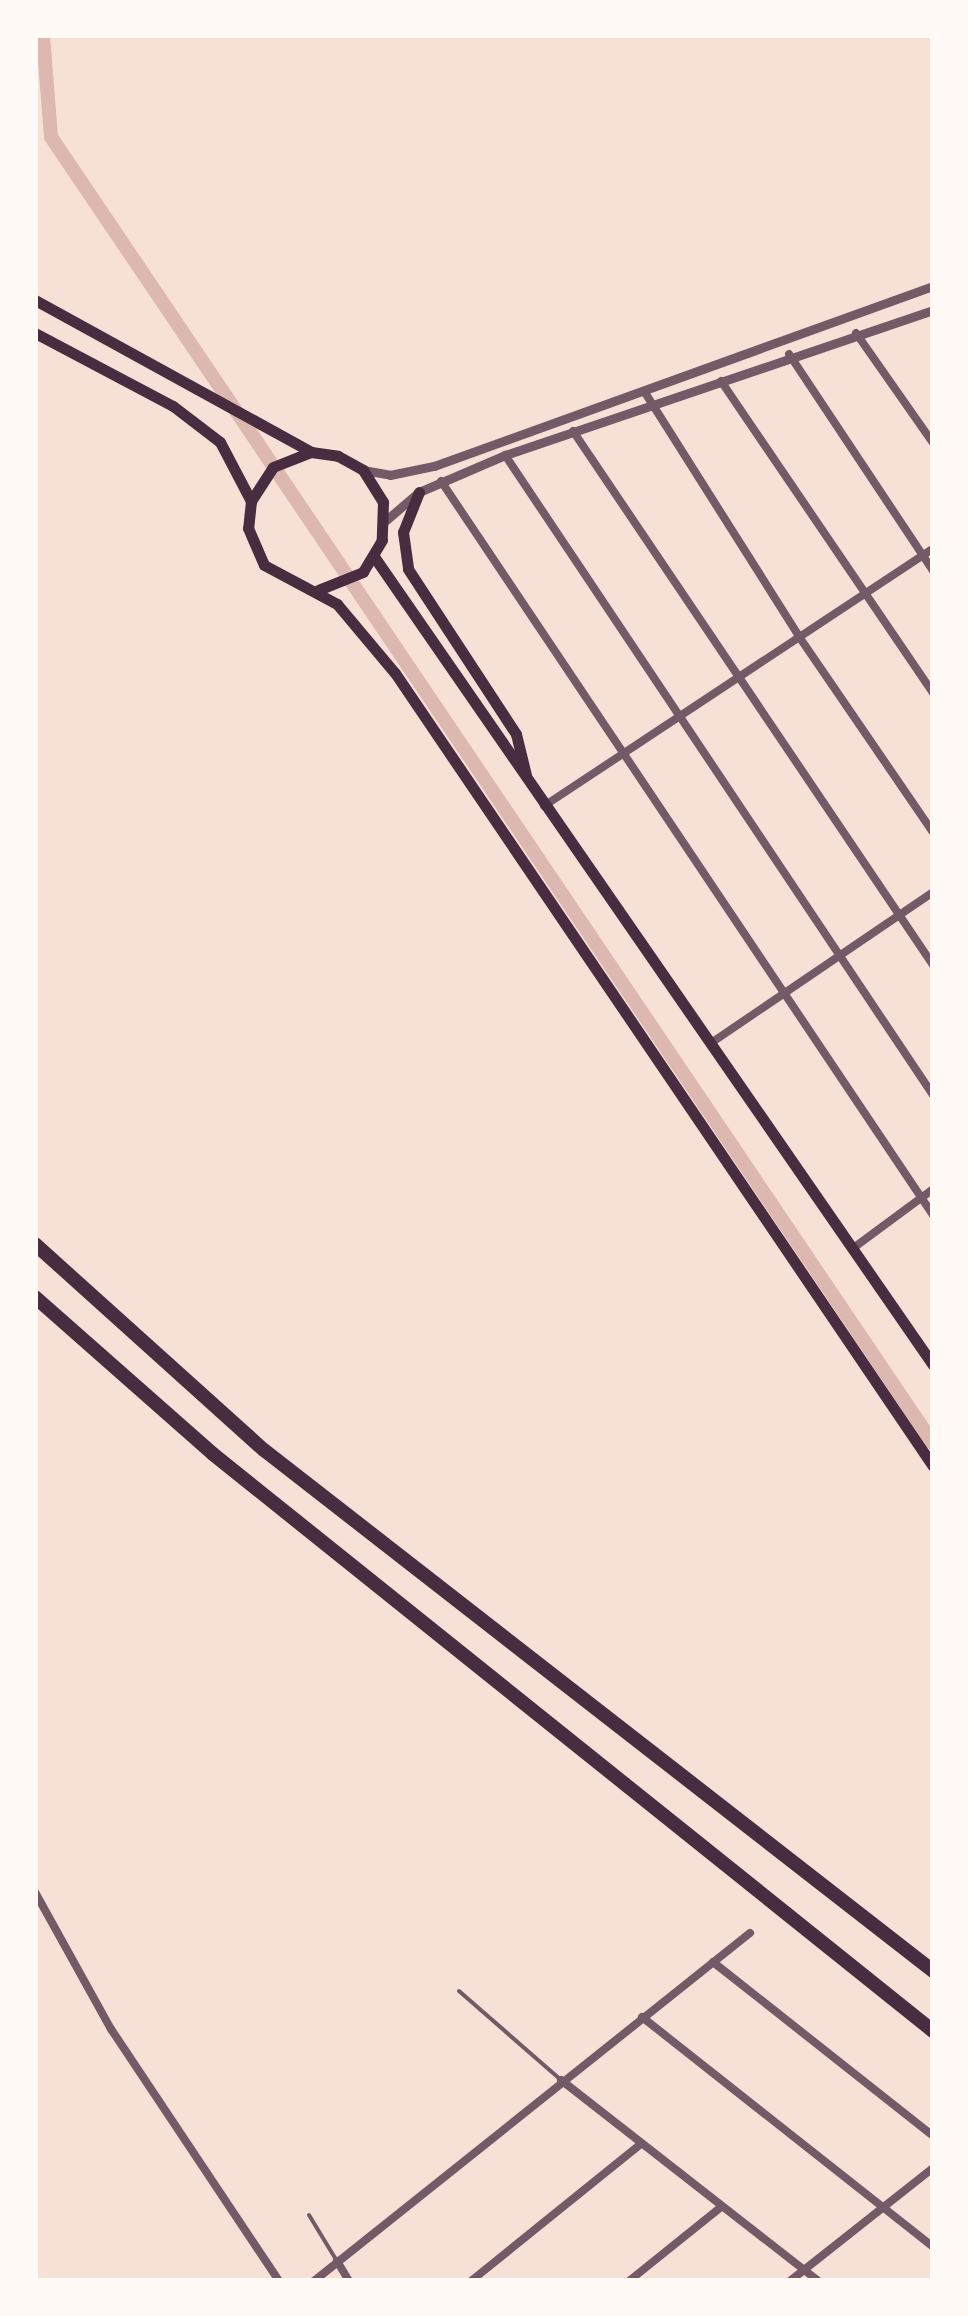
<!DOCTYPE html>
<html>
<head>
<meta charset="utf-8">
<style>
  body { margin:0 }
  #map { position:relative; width:968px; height:2316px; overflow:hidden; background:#f7e1d7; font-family:"Fira Sans Condensed",sans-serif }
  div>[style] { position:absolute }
  .canal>* { height:14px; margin:-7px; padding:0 7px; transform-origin:7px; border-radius:7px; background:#dcb8b0 }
  .service>* { height:4px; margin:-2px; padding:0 2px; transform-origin:2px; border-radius:2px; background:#755966 }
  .minor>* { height:8px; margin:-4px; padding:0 4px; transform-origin:4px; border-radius:4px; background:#755966 }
  .tertiary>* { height:9px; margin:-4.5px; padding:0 4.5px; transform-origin:4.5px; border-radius:4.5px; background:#755966 }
  .primary>* { height:11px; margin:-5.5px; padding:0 5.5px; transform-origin:5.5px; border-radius:5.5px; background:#4a2c40 }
  .motorway>* { height:14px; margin:-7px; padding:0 7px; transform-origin:7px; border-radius:7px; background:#4a2c40 }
  span { translate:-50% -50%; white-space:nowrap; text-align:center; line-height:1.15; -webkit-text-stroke:10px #fffaf5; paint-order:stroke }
  .frame { position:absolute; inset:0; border:38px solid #fffaf5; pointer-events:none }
</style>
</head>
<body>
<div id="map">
  <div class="canal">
    <div style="left:43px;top:35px;width:102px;rotate:85.5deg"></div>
    <div style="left:51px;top:137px;width:1576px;rotate:55.97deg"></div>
  </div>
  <div class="service">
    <div style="left:459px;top:1991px;width:135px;rotate:41.1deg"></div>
    <div style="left:309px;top:2215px;width:50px;rotate:58.8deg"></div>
  </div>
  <div class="minor">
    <div style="left:856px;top:333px;width:134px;rotate:55deg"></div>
    <div style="left:789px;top:354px;width:260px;rotate:56.4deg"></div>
    <div style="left:721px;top:381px;width:377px;rotate:55.8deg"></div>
    <div style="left:644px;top:391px;width:292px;rotate:57.7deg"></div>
    <div style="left:800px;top:638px;width:235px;rotate:55.6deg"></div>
    <div style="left:573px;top:431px;width:644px;rotate:56.01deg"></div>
    <div style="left:505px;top:455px;width:770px;rotate:56.23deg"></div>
    <div style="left:441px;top:481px;width:884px;rotate:56.17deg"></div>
    <div style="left:544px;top:806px;width:466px;rotate:-33.5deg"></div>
    <div style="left:711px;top:1043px;width:268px;rotate:-34.2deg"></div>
    <div style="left:852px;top:1249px;width:101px;rotate:-36.5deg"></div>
    <div style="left:35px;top:1892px;width:157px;rotate:61deg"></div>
    <div style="left:111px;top:2029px;width:303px;rotate:56.3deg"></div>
    <div style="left:713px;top:1962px;width:280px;rotate:38.3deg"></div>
    <div style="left:642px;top:2017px;width:371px;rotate:38.3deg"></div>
    <div style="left:561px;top:2080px;width:326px;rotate:38deg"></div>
    <div style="left:337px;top:2261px;width:23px;rotate:59deg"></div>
    <div style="left:314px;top:2281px;width:558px;rotate:-38.6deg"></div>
    <div style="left:471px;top:2281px;width:218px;rotate:-38.9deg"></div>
    <div style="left:629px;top:2281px;width:118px;rotate:-38.8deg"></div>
    <div style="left:790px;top:2281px;width:182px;rotate:-38.3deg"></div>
  </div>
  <div class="tertiary">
    <div style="left:363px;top:470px;width:27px;rotate:10deg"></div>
    <div style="left:390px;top:475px;width:45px;rotate:-11.6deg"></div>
    <div style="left:434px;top:466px;width:530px;rotate:-19.84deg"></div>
    <div style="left:385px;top:521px;width:45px;rotate:-40.5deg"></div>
    <div style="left:419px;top:492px;width:94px;rotate:-23.3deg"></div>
    <div style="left:505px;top:455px;width:452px;rotate:-18.7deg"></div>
  </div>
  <div class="primary">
    <div style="left:35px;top:300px;width:315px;rotate:28.8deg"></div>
    <div style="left:311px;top:452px;width:27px;rotate:8deg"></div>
    <div style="left:338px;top:456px;width:29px;rotate:29deg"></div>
    <div style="left:363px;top:470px;width:38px;rotate:58deg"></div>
    <div style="left:383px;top:502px;width:38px;rotate:92deg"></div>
    <div style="left:382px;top:540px;width:37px;rotate:121deg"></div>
    <div style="left:363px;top:572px;width:48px;rotate:158.2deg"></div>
    <div style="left:35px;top:333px;width:156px;rotate:27.9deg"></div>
    <div style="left:173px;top:406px;width:59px;rotate:37.5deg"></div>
    <div style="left:220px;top:442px;width:67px;rotate:62.3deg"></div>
    <div style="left:251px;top:501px;width:27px;rotate:96deg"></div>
    <div style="left:248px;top:528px;width:40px;rotate:66.6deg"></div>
    <div style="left:264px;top:565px;width:83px;rotate:28.1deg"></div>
    <div style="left:337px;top:604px;width:90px;rotate:50deg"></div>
    <div style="left:395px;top:673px;width:958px;rotate:55.85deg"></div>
    <div style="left:419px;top:492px;width:43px;rotate:111.8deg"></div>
    <div style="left:403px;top:532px;width:37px;rotate:82deg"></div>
    <div style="left:408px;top:569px;width:197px;rotate:56.8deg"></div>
    <div style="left:516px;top:734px;width:42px;rotate:76.3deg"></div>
    <div style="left:251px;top:501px;width:40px;rotate:-57.1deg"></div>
    <div style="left:273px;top:467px;width:41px;rotate:-21.5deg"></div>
    <div style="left:375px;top:558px;width:981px;rotate:55.34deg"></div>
  </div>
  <div class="motorway">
    <div style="left:35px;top:1244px;width:308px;rotate:42deg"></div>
    <div style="left:264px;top:1450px;width:848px;rotate:37.91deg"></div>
    <div style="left:35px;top:1297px;width:237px;rotate:41.4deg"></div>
    <div style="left:213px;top:1454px;width:923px;rotate:38.71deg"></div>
  </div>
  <div class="frame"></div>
</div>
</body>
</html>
